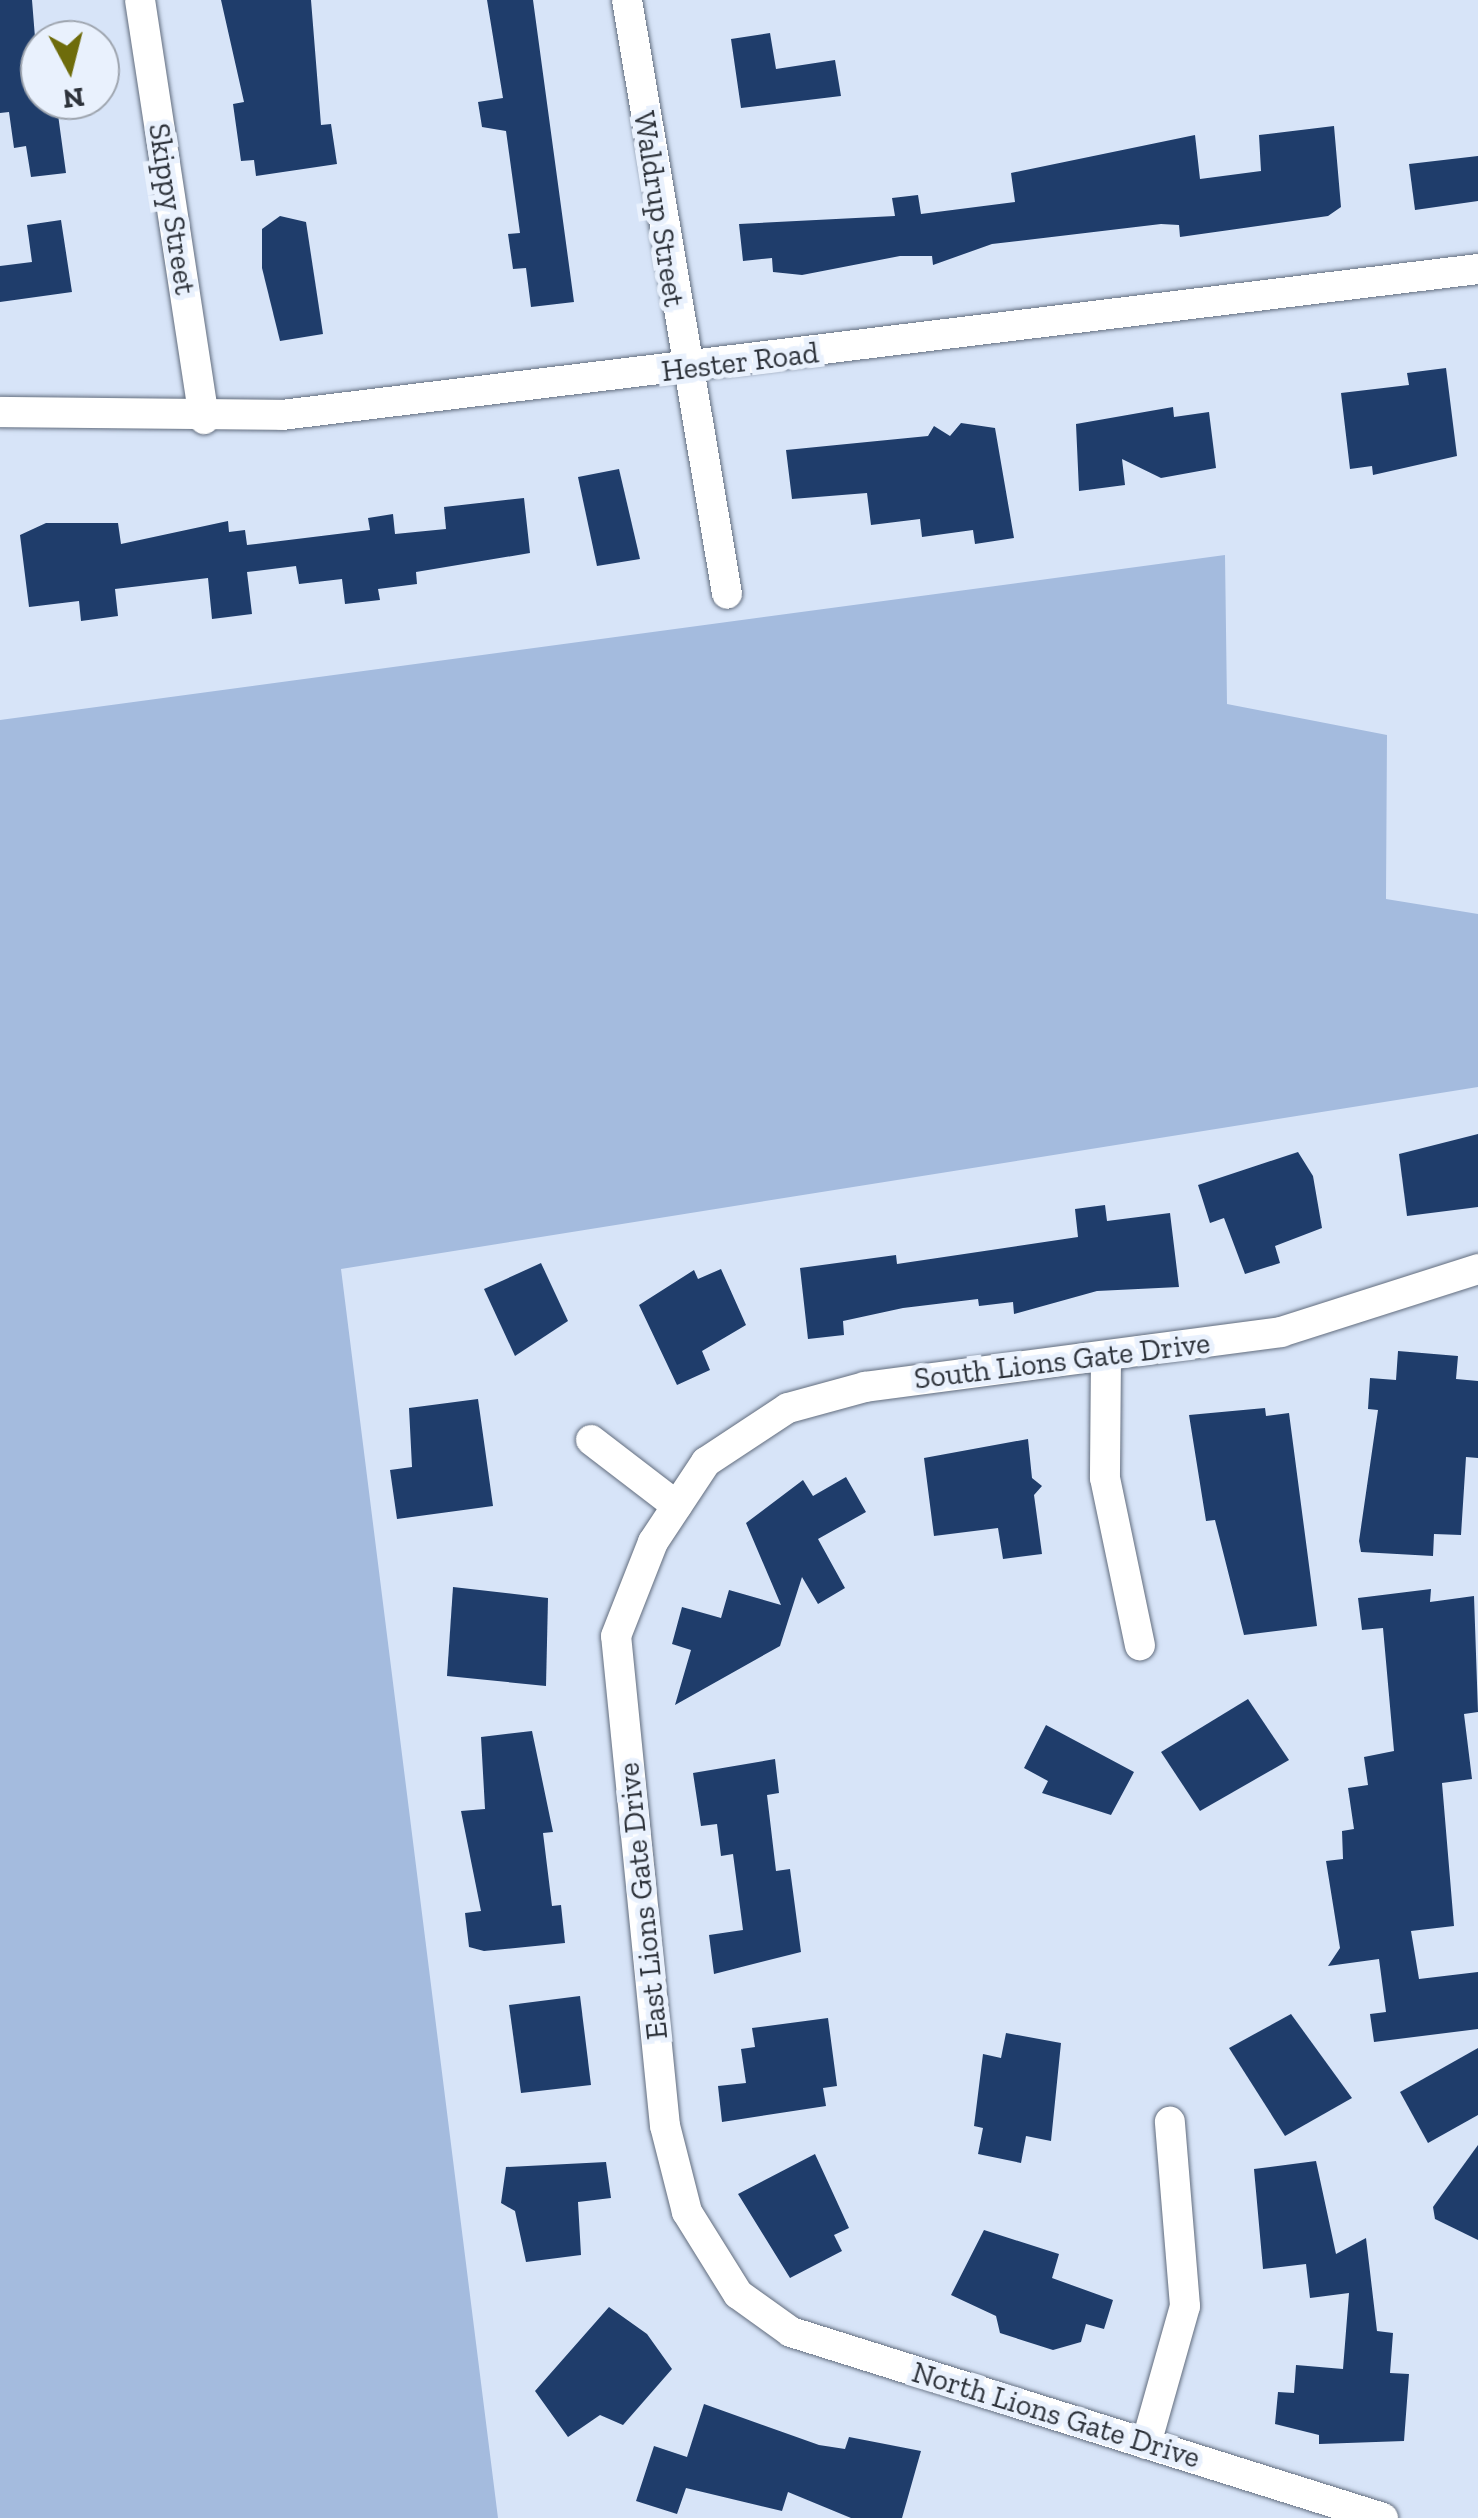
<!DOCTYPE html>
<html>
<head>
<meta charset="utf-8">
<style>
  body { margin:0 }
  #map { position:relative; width:1478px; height:2518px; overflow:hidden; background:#d7e4f8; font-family:"Zilla Slab",serif }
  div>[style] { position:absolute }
  .green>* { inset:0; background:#a4bbde }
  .building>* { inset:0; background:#1f3d6b }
  .roads { filter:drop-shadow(0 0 2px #626d7e) drop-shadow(0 0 2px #626d7e) }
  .minor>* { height:30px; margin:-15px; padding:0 15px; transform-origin:15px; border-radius:15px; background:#fff }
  span { translate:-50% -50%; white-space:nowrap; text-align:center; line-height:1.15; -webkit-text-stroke:10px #e9f1fd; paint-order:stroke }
  .street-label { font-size:30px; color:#2d323a }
  .north { position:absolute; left:20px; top:20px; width:100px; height:100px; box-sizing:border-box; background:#e9f1fd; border:2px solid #9ea5af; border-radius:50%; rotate:173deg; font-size:28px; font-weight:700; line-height:40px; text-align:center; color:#2d323a }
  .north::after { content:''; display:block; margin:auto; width:35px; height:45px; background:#6e6c0b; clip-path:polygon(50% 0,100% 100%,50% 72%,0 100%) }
</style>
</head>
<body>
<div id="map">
  <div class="green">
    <div style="clip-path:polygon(1225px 555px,1227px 704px,1387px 735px,1386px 899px,1478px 914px,1478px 1087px,341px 1269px,498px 2518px,0 2518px,0 720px)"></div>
  </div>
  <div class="building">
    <div style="clip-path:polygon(0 0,32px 0,40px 100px,56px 100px,66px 173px,31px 177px,26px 146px,14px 148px,9px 112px,0 113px)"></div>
    <div style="clip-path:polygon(221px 0,311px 0,321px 125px,331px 124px,337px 164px,256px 176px,254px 160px,241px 161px,233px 104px,244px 102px)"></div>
    <div style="clip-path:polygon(487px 0,533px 0,574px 302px,531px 307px,526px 268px,513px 269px,508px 234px,520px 233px,506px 131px,482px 127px,478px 102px,503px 98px)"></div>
    <div style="clip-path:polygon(770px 33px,776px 69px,835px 60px,841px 96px,741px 108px,731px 39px)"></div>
    <div style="clip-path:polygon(1334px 126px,1341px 207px,1328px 216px,1180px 237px,1179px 225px,1161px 224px,992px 244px,933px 265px,932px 256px,900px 256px,802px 275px,773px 272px,772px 258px,743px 261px,739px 224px,895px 216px,892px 198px,918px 195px,921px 214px,1015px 202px,1011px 173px,1195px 135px,1200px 179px,1261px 171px,1259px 135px)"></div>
    <div style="clip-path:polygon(1478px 156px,1478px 201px,1415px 210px,1409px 164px)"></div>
    <div style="clip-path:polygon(280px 216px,306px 222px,323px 334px,280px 341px,262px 268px,262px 229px)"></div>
    <div style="clip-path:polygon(61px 220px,72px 292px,0 302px,0 266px,32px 262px,27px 225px)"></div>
    <div style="clip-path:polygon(1446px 368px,1457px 456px,1373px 475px,1372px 466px,1350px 469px,1341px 393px,1409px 385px,1407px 373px)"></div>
    <div style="clip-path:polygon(1173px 407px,1174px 417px,1209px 412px,1216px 468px,1161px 478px,1122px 459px,1125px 485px,1079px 491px,1076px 424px)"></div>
    <div style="clip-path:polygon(961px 423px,995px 428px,1014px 538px,975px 544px,973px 530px,922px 537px,920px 519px,871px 525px,867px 493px,792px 499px,786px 450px,928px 436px,934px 426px,950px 436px)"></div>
    <div style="clip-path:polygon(619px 469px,640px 559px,597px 566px,578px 477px)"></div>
    <div style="clip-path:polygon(524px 498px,530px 553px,416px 572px,417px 584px,378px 589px,380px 600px,345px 604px,342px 579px,299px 584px,296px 566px,247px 572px,252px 614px,212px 619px,208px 578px,115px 589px,118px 616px,81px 621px,79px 601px,29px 607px,20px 535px,46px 523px,118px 523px,121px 544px,228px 521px,229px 532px,245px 530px,247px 545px,370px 530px,368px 518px,393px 514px,395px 534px,446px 529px,444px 507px)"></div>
    <div style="clip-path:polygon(1478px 1134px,1478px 1207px,1407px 1216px,1399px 1154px)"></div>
    <div style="clip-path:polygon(1298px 1152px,1313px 1176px,1322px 1228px,1275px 1246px,1280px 1263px,1245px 1274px,1224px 1218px,1210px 1223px,1198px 1185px)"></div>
    <div style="clip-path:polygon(1105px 1205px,1107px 1221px,1170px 1213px,1179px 1287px,1097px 1291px,1014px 1314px,1013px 1302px,979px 1306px,978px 1299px,903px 1308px,843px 1321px,844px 1335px,808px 1339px,800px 1268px,896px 1255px,897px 1264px,1078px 1237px,1075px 1209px)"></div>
    <div style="clip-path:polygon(541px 1263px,568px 1321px,515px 1356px,484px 1289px)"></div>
    <div style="clip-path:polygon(721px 1269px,746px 1325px,702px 1351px,710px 1370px,677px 1385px,639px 1305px,694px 1270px,698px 1279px)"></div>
    <div style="clip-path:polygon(1398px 1351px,1458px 1356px,1456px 1379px,1478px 1381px,1478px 1458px,1466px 1457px,1461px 1535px,1434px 1534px,1433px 1556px,1361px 1552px,1359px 1541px,1378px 1410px,1368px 1409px,1370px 1378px,1396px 1380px)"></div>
    <div style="clip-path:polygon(478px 1399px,493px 1506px,397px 1519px,390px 1470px,412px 1467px,409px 1408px)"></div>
    <div style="clip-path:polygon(1265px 1408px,1266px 1416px,1289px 1413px,1317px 1626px,1244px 1635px,1215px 1520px,1206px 1521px,1189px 1415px)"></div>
    <div style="clip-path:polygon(1028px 1439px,1032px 1478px,1042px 1486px,1034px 1495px,1042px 1554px,1003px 1559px,998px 1528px,934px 1536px,924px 1458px)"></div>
    <div style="clip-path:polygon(846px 1477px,866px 1512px,818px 1539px,845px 1588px,818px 1604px,802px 1577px,780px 1646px,675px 1705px,691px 1650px,672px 1644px,682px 1607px,721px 1618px,729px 1590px,781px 1605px,746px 1523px,803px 1480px,813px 1496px)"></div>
    <div style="clip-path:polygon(453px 1587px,548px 1598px,546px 1686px,447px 1676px)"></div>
    <div style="clip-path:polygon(1431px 1589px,1430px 1602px,1474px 1596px,1478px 1712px,1464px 1714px,1472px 1779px,1442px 1783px,1454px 1926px,1411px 1931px,1419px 1979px,1478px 1972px,1478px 2029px,1374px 2042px,1370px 2014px,1386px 2012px,1379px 1959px,1328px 1966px,1340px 1948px,1326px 1861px,1343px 1859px,1342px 1831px,1354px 1829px,1348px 1788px,1368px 1785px,1364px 1757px,1394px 1751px,1383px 1628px,1362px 1630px,1358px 1598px)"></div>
    <div style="clip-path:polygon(1248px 1699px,1289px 1760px,1200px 1811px,1161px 1752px)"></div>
    <div style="clip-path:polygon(1046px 1725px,1134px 1772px,1111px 1815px,1042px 1793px,1048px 1781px,1024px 1768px)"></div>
    <div style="clip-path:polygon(532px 1731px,553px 1832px,543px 1833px,552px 1906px,561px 1905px,565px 1943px,484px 1951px,469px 1947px,465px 1913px,481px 1911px,461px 1811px,485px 1809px,481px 1737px)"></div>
    <div style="clip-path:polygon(775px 1759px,779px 1793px,767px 1795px,776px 1871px,790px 1869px,801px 1952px,714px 1974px,709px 1935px,743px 1930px,733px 1854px,721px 1856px,717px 1824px,701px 1826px,693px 1773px)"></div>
    <div style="clip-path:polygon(580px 1996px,591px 2085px,521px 2093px,509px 2005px)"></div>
    <div style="clip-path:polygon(1291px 2014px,1352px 2098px,1285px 2136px,1229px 2048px)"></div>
    <div style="clip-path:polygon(828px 2018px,837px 2086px,823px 2088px,826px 2106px,722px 2122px,718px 2086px,746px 2083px,741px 2049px,755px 2047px,752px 2028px)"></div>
    <div style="clip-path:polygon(1006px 2033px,1061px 2043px,1051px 2141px,1026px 2136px,1021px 2163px,978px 2154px,983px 2128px,974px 2126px,983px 2054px,1001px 2058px)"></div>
    <div style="clip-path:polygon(1478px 2048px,1478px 2115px,1428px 2143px,1400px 2092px)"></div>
    <div style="clip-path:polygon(1478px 2145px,1478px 2240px,1435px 2219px,1433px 2207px)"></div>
    <div style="clip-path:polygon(815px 2154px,849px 2228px,834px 2235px,842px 2251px,790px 2278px,738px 2194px)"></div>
    <div style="clip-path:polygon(1316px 2161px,1336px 2254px,1366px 2238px,1377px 2331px,1393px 2333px,1390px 2373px,1409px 2374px,1404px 2441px,1319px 2444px,1319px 2435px,1275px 2424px,1278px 2392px,1294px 2393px,1296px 2365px,1343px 2369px,1349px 2293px,1310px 2298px,1306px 2264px,1263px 2269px,1254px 2169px)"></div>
    <div style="clip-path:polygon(606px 2162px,611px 2198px,578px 2202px,581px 2255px,526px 2262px,515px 2211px,501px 2203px,506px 2167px)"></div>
    <div style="clip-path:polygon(984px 2230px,1059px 2254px,1052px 2278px,1113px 2300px,1104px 2329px,1086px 2324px,1081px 2342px,1053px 2350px,1000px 2333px,996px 2316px,951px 2295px)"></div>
    <div style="clip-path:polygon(609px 2307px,647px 2334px,672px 2369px,623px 2425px,600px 2415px,568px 2437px,535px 2391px)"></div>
    <div style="clip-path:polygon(704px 2404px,819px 2445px,845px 2449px,849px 2437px,921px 2451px,902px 2518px,851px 2518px,788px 2492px,782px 2511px,686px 2488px,677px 2514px,636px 2501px,654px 2446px,687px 2457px)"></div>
  </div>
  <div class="roads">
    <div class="minor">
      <div style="left:140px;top:0;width:424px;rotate:81.3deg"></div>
      <div style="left:627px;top:0;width:602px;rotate:80.44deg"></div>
      <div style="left:0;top:412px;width:282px;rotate:0.6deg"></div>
      <div style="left:282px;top:415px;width:1205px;rotate:-6.96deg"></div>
      <div style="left:1106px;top:1357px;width:121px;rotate:90.5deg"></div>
      <div style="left:1105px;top:1478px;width:171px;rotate:78.2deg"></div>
      <div style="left:591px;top:1440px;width:108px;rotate:37.5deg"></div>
      <div style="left:1146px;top:2444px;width:143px;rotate:-74.2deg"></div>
      <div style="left:1185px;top:2306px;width:185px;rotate:-94.7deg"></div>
      <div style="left:1383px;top:2518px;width:621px;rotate:-162.56deg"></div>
      <div style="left:791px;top:2332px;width:65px;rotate:-144.4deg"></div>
      <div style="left:738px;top:2294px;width:97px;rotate:-121.9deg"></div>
      <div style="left:687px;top:2212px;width:89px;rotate:-104.3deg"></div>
      <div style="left:665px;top:2126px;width:492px;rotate:-95.7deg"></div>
      <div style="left:616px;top:1636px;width:101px;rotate:-68.5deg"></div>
      <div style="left:653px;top:1542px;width:96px;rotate:-56.5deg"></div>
      <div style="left:706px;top:1462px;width:98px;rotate:-33.4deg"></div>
      <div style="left:788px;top:1408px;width:80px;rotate:-15.3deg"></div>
      <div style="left:865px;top:1387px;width:420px;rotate:-7.5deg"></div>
      <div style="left:1281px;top:1332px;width:207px;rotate:-17.7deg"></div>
    </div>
  </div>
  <div class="street-label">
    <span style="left:172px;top:209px;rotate:81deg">Skippy Street</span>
    <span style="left:659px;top:209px;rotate:81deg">Waldrup Street</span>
    <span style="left:740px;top:362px;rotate:-7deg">Hester Road</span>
    <span style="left:1062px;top:1361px;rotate:-7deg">South Lions Gate Drive</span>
    <span style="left:643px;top:1901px;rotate:-96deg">East Lions Gate Drive</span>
    <span style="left:1056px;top:2415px;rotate:17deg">North Lions Gate Drive</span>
  </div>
  <div class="north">N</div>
</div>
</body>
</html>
